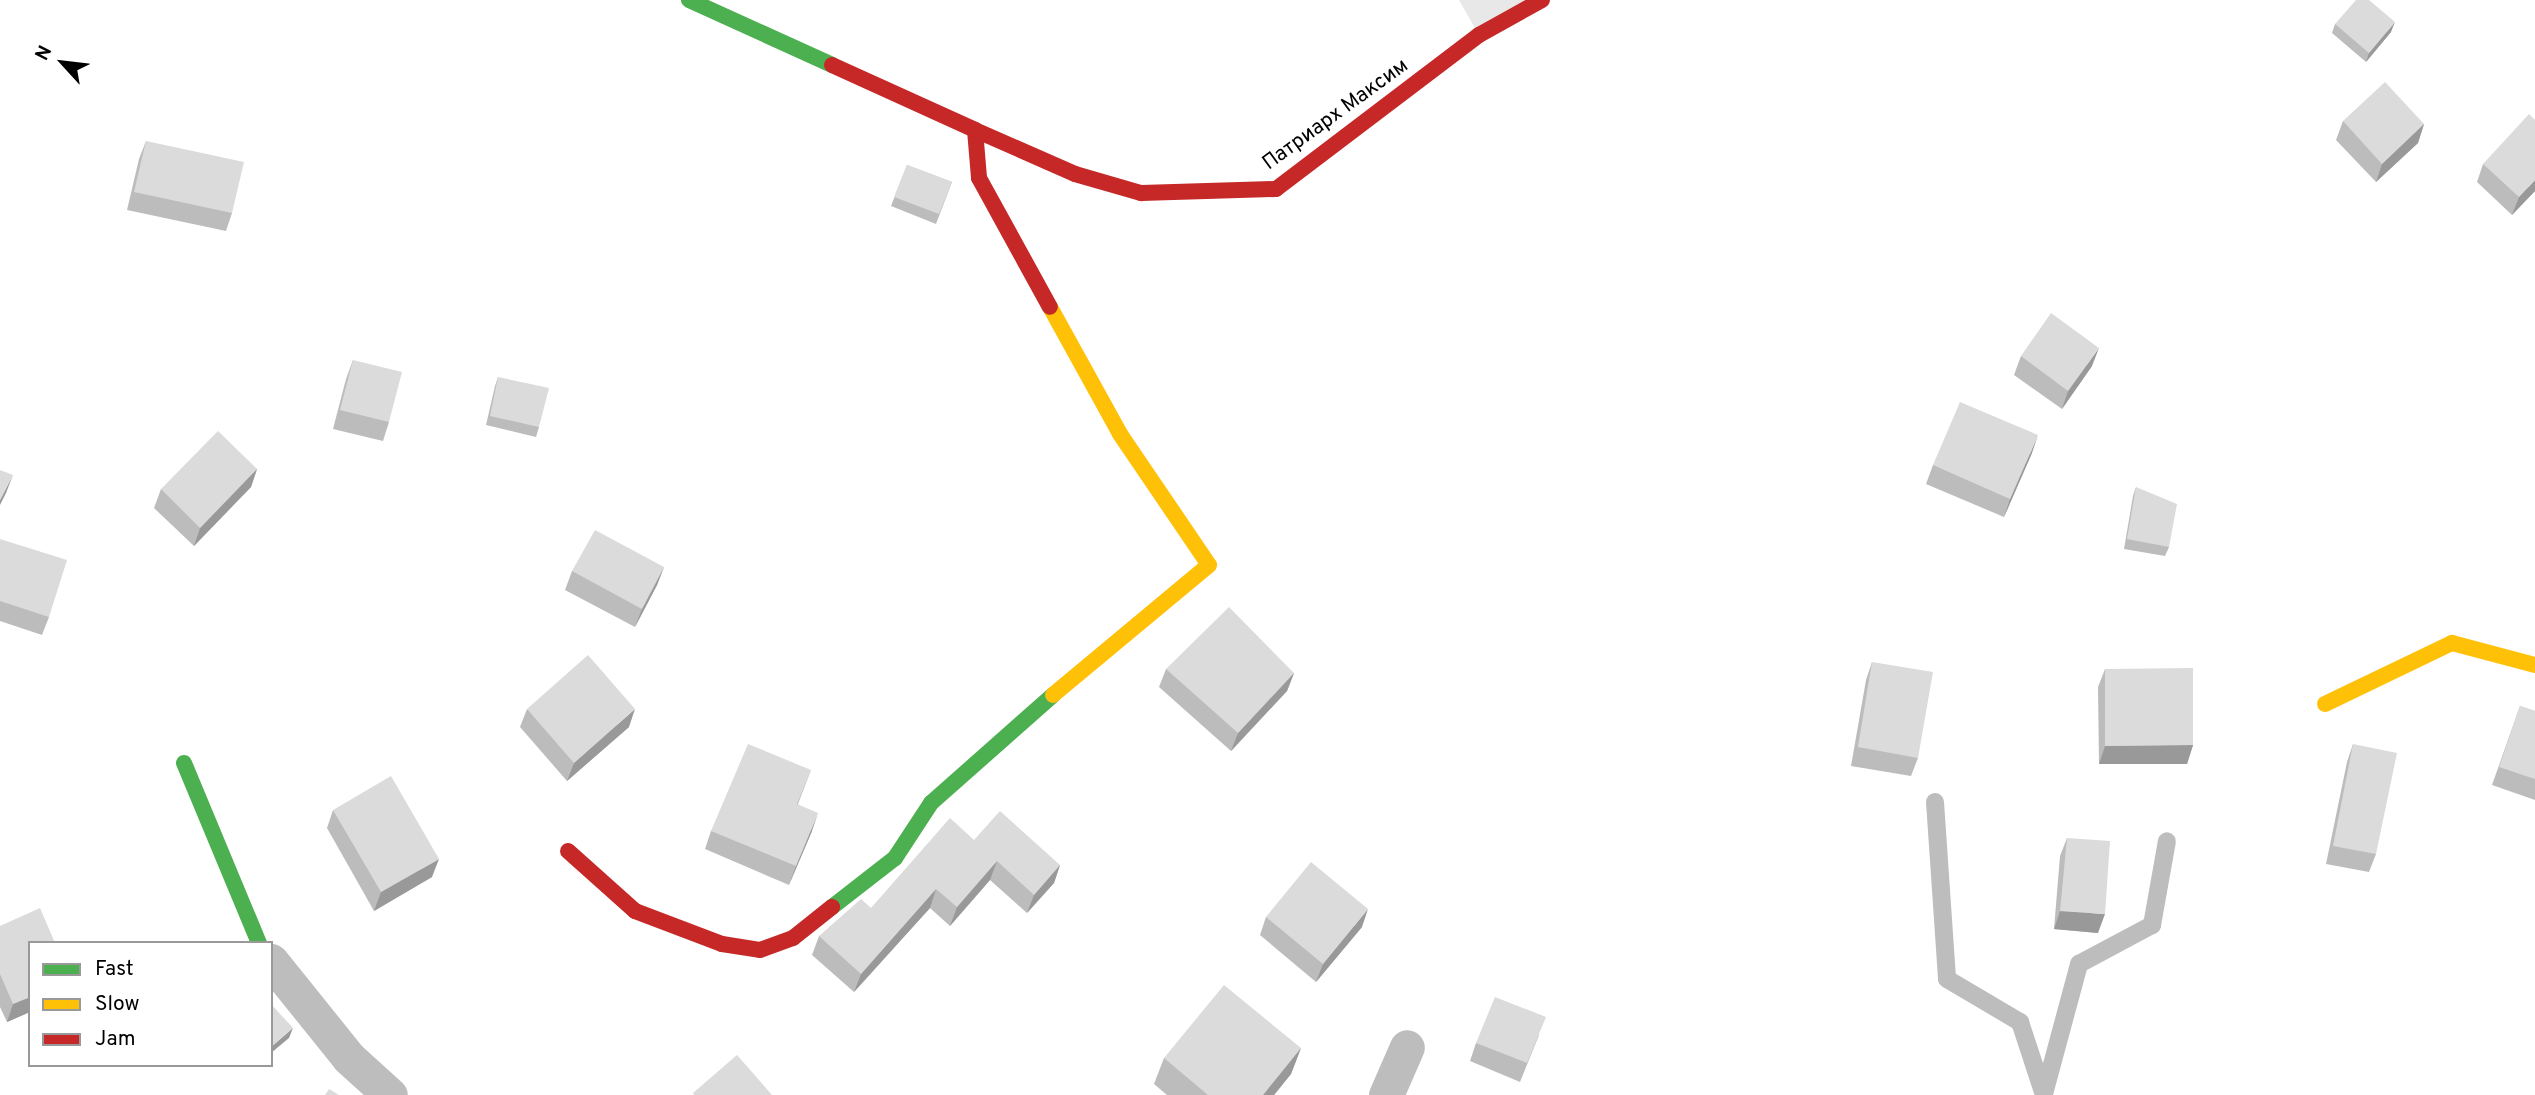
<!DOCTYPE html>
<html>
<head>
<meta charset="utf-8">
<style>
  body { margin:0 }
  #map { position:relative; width:2535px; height:1095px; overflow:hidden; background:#fff; font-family:Overpass,sans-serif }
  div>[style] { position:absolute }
  .green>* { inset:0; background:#e8e8e8 }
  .lane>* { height:18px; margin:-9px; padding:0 9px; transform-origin:9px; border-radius:9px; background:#bdbdbd }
  .street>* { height:35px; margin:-17.5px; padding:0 17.5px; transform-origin:17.5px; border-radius:17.5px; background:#bdbdbd }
  .fast>* { height:16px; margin:-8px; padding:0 8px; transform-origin:8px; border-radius:8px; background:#4caf50 }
  .slow>* { height:16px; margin:-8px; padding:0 8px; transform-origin:8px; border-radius:8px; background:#ffc107 }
  .jam>* { height:16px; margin:-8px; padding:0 8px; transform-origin:8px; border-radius:8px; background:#c62828 }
  .wall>* { inset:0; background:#bcbcbc }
  .shaded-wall>* { inset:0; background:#999 }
  .building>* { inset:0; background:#dbdbdb }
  span { translate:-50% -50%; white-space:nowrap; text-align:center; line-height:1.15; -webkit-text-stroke:6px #fff; paint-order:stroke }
  .street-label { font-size:21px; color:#000 }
  .legend { position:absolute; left:28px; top:941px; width:245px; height:126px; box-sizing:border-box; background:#fff; border:2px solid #999; margin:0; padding:9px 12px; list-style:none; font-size:21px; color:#000 }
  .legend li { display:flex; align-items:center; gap:14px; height:35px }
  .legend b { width:35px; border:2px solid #999 }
  .north { position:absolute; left:28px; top:28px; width:70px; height:70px; -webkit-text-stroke:5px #fff; paint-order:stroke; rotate:297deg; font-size:19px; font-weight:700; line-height:28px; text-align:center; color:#000 }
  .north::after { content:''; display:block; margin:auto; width:24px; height:32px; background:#000; clip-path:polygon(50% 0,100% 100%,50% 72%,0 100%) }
</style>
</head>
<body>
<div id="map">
  <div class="green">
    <div style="clip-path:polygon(1459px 0,1542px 0,1479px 35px)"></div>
  </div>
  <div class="lane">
    <div style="left:1935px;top:802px;width:177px;rotate:86.1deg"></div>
    <div style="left:1947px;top:979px;width:85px;rotate:30.5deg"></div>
    <div style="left:2020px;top:1022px;width:77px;rotate:71.8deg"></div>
    <div style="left:2044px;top:1094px;width:135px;rotate:-74.9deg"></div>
    <div style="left:2079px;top:964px;width:83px;rotate:-28.1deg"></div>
    <div style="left:2152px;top:925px;width:85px;rotate:-79.9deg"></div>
  </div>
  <div class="street">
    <div style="left:271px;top:961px;width:124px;rotate:51.2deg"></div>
    <div style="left:349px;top:1058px;width:55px;rotate:42.1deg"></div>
    <div style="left:1386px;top:1095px;width:52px;rotate:-66.4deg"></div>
  </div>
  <div class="fast">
    <div style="left:689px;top:0;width:157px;rotate:24.4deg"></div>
    <div style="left:184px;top:763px;width:195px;rotate:67.4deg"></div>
    <div style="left:832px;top:907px;width:80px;rotate:-37.9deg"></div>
    <div style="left:895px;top:858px;width:66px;rotate:-56.8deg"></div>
    <div style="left:931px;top:803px;width:163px;rotate:-41.5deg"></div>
  </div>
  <div class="slow">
    <div style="left:1050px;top:307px;width:145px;rotate:61.1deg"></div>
    <div style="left:1120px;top:434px;width:158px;rotate:55.8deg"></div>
    <div style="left:1209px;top:565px;width:203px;rotate:140.2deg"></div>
    <div style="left:2325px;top:704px;width:141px;rotate:-25.7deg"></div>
    <div style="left:2452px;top:643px;width:86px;rotate:14.8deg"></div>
  </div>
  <div class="jam">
    <div style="left:832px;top:65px;width:157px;rotate:24.4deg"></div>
    <div style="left:975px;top:130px;width:48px;rotate:85.2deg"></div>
    <div style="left:979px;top:178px;width:147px;rotate:61.2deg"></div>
    <div style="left:975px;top:130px;width:109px;rotate:23.7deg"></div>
    <div style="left:1075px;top:174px;width:69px;rotate:16.1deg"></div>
    <div style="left:1141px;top:193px;width:135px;rotate:-1.7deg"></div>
    <div style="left:1276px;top:189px;width:255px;rotate:-37.2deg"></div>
    <div style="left:1479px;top:35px;width:72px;rotate:-29.1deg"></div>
    <div style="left:568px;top:851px;width:90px;rotate:41.8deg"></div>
    <div style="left:635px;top:911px;width:93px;rotate:20.8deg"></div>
    <div style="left:722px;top:944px;width:38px;rotate:9deg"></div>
    <div style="left:760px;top:950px;width:35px;rotate:-20deg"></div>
    <div style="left:793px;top:938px;width:50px;rotate:-38.5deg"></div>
  </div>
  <div class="wall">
    <div style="clip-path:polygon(2335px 24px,2391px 32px,2366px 62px,2332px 33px)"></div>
    <div style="clip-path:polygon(2343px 121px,2424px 124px,2418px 143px,2376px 182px,2336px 140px)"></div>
    <div style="clip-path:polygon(146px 141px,232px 213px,226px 231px,127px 210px,139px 159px)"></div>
    <div style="clip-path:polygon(2483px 164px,2535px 191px,2512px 215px,2477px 182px)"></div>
    <div style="clip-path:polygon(907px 165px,952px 182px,936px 224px,891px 206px)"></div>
    <div style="clip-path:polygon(2021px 356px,2092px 366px,2062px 409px,2014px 375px)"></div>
    <div style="clip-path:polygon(353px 360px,389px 422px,383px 441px,333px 429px,346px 379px)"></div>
    <div style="clip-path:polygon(498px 377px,539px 427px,536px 437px,486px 425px,495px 386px)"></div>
    <div style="clip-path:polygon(2032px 453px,2004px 517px,1926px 484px,1933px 465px)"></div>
    <div style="clip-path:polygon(257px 469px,251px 487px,194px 546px,154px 508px,161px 489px)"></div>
    <div style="clip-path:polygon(2136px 487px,2169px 547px,2165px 556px,2124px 549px,2133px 496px)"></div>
    <div style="clip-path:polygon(0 539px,49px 617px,42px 635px,0 621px)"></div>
    <div style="clip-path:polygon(664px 567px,657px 585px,635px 627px,565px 590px,572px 571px)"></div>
    <div style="clip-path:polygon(1872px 662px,1918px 758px,1911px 776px,1851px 766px,1866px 680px)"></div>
    <div style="clip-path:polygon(1166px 669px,1294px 673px,1287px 691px,1231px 751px,1159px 687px)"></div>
    <div style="clip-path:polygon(2105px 669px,2193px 745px,2187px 764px,2099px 764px,2098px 687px)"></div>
    <div style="clip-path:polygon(2520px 706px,2535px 711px,2535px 800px,2492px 785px)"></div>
    <div style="clip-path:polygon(527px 709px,629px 727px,567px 781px,520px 727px)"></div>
    <div style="clip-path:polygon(2353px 744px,2376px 854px,2369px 872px,2326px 864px,2347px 762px)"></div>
    <div style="clip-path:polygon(811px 770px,798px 804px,812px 831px,789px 885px,705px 849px,711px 831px)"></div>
    <div style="clip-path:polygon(333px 810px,432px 877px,374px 911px,327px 828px)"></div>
    <div style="clip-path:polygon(2067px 838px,2098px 933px,2054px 929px,2060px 856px)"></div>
    <div style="clip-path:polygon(974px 840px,1060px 865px,1054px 883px,1027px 913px,990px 880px,950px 926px,930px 908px,854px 992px,812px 955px,819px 936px,871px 908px)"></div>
    <div style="clip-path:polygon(1266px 917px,1362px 927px,1316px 982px,1260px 935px)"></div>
    <div style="clip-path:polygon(0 926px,30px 1012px,7px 1022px,0 1007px)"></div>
    <div style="clip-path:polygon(1539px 1035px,1520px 1082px,1470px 1061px,1476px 1043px)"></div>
    <div style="clip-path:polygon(1301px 1048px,1291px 1074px,1274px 1095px,1167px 1095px,1154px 1084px,1164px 1058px)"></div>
  </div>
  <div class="shaded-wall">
    <div style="clip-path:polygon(2395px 22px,2391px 32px,2366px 62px,2369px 53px)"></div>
    <div style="clip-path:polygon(2424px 124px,2418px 143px,2376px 182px,2382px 164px)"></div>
    <div style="clip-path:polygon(2535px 180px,2535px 191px,2512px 215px,2519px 197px)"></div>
    <div style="clip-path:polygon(2099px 348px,2092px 366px,2062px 409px,2068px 391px)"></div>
    <div style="clip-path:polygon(2038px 435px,2032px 453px,2004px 517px,2010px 499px)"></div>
    <div style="clip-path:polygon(257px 469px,251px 487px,194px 546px,200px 528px)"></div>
    <div style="clip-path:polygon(13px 475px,6px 493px,0 505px,0 500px)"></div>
    <div style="clip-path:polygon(664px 567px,657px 585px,635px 627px,642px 609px)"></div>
    <div style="clip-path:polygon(1294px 673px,1287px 691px,1231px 751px,1238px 733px)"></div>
    <div style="clip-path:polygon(635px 709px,629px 727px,567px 781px,574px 763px)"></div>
    <div style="clip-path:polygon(2193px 745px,2187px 764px,2099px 764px,2105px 746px)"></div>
    <div style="clip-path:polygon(818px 813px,812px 831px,789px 885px,796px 866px)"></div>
    <div style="clip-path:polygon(439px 859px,432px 877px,374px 911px,381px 892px)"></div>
    <div style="clip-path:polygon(997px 861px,990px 880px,950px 926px,957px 907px)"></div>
    <div style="clip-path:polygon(1060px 865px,1054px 883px,1027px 913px,1034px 895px)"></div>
    <div style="clip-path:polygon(936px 889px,930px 908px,854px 992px,861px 974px)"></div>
    <div style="clip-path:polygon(1368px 909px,1362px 927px,1316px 982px,1323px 964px)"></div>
    <div style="clip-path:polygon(2060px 911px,2105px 914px,2098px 933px,2054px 929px)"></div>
    <div style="clip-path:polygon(30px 997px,30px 1012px,7px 1022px,13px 1004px)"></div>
    <div style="clip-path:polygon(293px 1028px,289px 1038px,271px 1053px,271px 1047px)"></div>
    <div style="clip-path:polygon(1301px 1048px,1291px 1074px,1274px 1095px,1263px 1095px)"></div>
  </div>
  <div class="building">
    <div style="clip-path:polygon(2356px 0,2369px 0,2395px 22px,2369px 53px,2335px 24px)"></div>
    <div style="clip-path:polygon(2385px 82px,2424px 124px,2382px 164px,2343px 121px)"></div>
    <div style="clip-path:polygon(2529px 114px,2535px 120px,2535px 180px,2519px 197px,2483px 164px)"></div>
    <div style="clip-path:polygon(146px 141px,244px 162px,232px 213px,134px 192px)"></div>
    <div style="clip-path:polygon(907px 165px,952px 182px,939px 214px,894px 197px)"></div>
    <div style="clip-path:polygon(2051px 313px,2099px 348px,2068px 391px,2021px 356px)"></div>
    <div style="clip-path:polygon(353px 360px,402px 372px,389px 422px,340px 410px)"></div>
    <div style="clip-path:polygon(498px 377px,549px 388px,539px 427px,490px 416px)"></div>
    <div style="clip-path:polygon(1960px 402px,2038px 435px,2010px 499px,1933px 465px)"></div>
    <div style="clip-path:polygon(218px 431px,257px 469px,200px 528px,161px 489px)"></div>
    <div style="clip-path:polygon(0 470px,13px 475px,0 500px)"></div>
    <div style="clip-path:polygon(2136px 487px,2177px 504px,2169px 547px,2127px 539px)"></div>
    <div style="clip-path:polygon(595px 530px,664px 567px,642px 609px,572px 571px)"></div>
    <div style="clip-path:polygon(0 539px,67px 560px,49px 617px,0 601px)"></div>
    <div style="clip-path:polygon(1229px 607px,1294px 673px,1238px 733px,1166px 669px)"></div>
    <div style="clip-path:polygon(588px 655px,635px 709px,574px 763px,527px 709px)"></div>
    <div style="clip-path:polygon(1872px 662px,1933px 672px,1918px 758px,1858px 747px)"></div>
    <div style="clip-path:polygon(2193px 668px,2193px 745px,2105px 746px,2105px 669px)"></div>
    <div style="clip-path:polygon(2520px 706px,2535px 711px,2535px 779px,2499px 767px)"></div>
    <div style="clip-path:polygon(748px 744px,811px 770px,797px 804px,818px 813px,796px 866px,711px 831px)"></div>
    <div style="clip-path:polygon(2353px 744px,2397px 753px,2376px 854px,2333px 846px)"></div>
    <div style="clip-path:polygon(391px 776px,439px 859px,381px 892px,333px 810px)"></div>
    <div style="clip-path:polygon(1000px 811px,1060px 865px,1034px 895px,997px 861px,957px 907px,936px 889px,861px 974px,819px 936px,861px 899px,871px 908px,950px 818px,974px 840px)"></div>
    <div style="clip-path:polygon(2067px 838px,2110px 841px,2105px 914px,2060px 911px)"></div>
    <div style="clip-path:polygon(1311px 862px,1368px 909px,1323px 964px,1266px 917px)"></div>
    <div style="clip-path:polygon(40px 908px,55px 943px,30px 943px,30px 997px,13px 1004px,0 974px,0 926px)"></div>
    <div style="clip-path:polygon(1224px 985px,1301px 1048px,1263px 1095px,1208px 1095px,1164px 1058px)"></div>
    <div style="clip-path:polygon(1495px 997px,1546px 1017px,1527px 1063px,1476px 1043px)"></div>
    <div style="clip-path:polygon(271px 1004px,293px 1028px,271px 1047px)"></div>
    <div style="clip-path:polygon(737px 1055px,772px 1095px,694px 1095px,693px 1093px)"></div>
    <div style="clip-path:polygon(329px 1089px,339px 1095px,325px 1095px)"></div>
  </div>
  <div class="street-label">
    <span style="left:1336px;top:115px;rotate:-36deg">Патриарх Максим</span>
  </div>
  <ul class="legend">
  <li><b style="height:9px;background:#4caf50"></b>Fast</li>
  <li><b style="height:9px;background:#ffc107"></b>Slow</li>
  <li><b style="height:9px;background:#c62828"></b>Jam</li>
  </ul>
  <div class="north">N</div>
</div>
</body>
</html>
